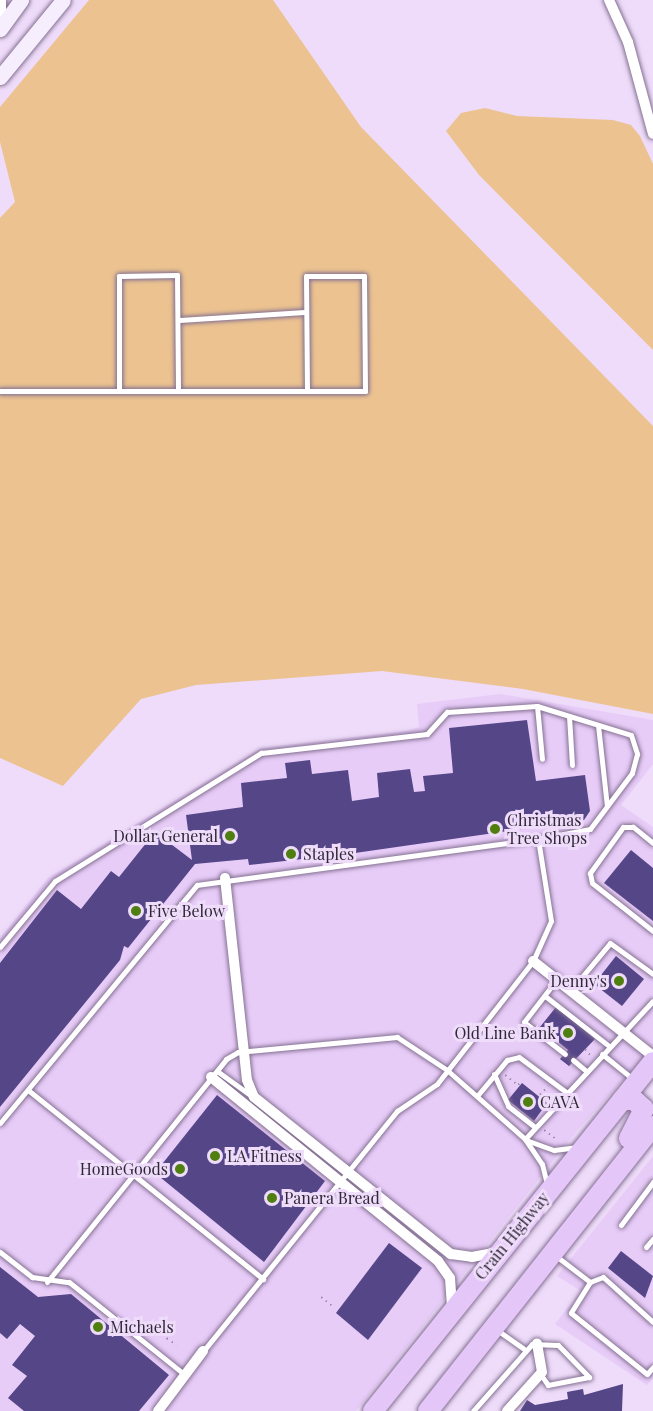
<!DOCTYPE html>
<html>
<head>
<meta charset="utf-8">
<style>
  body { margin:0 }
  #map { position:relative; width:653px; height:1411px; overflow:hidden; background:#eedcfa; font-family:"Playfair Display",serif }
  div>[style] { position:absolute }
  .built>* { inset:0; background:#e7ccf8 }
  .green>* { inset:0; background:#ecc390 }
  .building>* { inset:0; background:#554688 }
  .path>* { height:2px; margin-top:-1px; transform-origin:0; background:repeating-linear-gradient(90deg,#9f91a8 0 1.5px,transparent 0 6px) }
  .roads { filter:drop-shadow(0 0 2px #857192) drop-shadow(0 0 2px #857192) }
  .lane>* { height:5px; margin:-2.5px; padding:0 2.5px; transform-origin:2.5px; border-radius:2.5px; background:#fff }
  .street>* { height:10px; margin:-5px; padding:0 5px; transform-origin:5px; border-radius:5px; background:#fff }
  .secondary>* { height:15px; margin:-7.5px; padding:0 7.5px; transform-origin:7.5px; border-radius:7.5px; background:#f7eefd }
  .highway>* { height:20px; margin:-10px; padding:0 10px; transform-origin:10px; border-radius:10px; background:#e4c6f8 }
  .dots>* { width:16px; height:16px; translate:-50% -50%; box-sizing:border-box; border:3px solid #eedcfa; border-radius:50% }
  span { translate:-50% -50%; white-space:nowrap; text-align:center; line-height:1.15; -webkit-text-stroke:6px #eedcfa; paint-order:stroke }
  .poi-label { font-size:16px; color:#2f2735 }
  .left { translate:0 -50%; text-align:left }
  .right { translate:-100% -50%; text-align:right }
  .street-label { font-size:16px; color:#2f2735 }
</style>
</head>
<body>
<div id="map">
  <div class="built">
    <div style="clip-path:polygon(500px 694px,653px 720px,653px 764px,621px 805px,653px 827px,653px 1047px,575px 1133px,356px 1411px,0 1411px,0 938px,48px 878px,261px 748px,406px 731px,419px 727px,417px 704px)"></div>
    <div style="clip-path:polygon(653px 1156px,653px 1378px,647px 1385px,555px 1324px,581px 1291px,557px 1276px)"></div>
  </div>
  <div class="green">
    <div style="clip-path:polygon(89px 0,273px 0,361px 127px,653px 426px,653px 714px,523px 689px,382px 671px,196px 685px,141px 699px,63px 786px,0 758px,0 218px,15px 202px,0 142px,0 107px)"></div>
    <div style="clip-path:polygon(485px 108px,517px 116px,613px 120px,631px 125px,640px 136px,653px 164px,653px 350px,479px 175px,446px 131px,461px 113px)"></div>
  </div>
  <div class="building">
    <div style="clip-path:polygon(527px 720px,536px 781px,585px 775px,590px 811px,584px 820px,355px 853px,249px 865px,248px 859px,195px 864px,128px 948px,124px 946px,120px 960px,0 1107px,0 963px,57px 890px,81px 909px,111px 871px,119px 877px,155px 832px,192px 860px,186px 815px,243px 807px,241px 783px,287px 778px,285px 763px,310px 760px,312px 774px,348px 770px,352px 801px,379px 797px,377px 773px,410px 769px,414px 792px,425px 791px,423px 776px,453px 773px,449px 728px)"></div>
    <div style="clip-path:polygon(631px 850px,653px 868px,653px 921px,604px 883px)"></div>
    <div style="clip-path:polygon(616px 956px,644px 979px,622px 1006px,594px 984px)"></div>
    <div style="clip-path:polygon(556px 1007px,595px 1039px,569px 1066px,560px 1059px,568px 1050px,540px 1027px)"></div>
    <div style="clip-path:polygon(522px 1083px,547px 1103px,534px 1121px,508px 1100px)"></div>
    <div style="clip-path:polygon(217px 1095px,325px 1181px,264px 1262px,155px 1173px)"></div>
    <div style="clip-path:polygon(389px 1243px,422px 1268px,368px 1340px,336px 1313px)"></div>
    <div style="clip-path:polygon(621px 1251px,653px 1276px,645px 1298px,608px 1268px)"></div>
    <div style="clip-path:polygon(0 1267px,38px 1297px,71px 1294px,169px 1375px,139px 1411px,24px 1411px,8px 1398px,27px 1376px,12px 1365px,35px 1336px,20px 1324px,7px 1339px,0 1333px)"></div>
    <div style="clip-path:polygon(623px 1384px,622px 1411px,520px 1411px,527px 1400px,535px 1405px,568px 1399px,567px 1392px,583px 1389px,584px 1395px)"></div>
  </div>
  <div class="path">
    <div style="left:585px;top:1049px;width:9px;rotate:49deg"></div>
    <div style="left:505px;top:1075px;width:16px;rotate:38deg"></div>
    <div style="left:518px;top:1085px;width:6px;rotate:-45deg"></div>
    <div style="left:540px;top:1095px;width:12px;rotate:-48deg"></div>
    <div style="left:544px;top:1130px;width:15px;rotate:37deg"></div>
    <div style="left:321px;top:1297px;width:14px;rotate:39deg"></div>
    <div style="left:157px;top:1331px;width:24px;rotate:36deg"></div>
  </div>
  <div class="roads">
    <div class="lane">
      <div style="left:178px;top:320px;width:128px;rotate:-3.6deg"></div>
      <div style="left:119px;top:390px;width:114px;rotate:-90deg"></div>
      <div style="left:119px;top:276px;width:58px;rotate:-1deg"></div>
      <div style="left:177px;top:275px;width:115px;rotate:89.5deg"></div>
      <div style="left:0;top:391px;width:365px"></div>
      <div style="left:365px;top:391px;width:115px;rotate:-90.5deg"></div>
      <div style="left:364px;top:276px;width:58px;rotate:180deg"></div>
      <div style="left:306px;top:276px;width:114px;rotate:89.5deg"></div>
      <div style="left:537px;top:706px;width:53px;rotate:84.6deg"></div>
      <div style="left:569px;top:716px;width:49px;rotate:86.5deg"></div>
      <div style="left:598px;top:725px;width:81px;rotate:83.7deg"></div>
      <div style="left:653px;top:843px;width:26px;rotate:-141deg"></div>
      <div style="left:633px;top:827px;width:10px;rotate:180deg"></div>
      <div style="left:623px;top:827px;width:57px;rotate:125.7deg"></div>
      <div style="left:590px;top:873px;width:10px;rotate:79deg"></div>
      <div style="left:592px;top:883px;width:78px;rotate:38.2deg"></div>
      <div style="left:0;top:947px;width:86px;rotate:-50.2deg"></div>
      <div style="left:55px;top:881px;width:243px;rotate:-31.9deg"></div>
      <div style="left:261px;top:753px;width:167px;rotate:-6.5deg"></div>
      <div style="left:427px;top:734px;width:30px;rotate:-48deg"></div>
      <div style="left:447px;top:712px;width:90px;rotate:-3.8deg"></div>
      <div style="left:537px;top:706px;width:98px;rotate:17.1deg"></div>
      <div style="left:631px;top:735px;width:20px;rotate:72deg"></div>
      <div style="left:637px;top:754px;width:20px;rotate:105deg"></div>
      <div style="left:632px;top:773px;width:70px;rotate:126.9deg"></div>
      <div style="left:590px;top:829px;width:53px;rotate:169.1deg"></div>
      <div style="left:557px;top:979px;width:54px;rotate:127.5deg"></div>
      <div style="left:524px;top:1022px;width:52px;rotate:38deg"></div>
      <div style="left:571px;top:990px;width:61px;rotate:-50.3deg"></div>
      <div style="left:610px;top:943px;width:53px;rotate:35.8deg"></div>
      <div style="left:545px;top:996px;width:81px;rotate:38deg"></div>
      <div style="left:602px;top:1054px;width:40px;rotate:39deg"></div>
      <div style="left:573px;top:1060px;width:17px;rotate:40deg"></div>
      <div style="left:217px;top:1071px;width:41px;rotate:36deg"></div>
      <div style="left:494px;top:1074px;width:35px;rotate:66deg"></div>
      <div style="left:508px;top:1106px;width:34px;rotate:38deg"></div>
      <div style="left:28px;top:1090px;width:302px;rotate:38.8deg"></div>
      <div style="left:477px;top:1096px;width:47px;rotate:-50.2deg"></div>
      <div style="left:507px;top:1060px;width:12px;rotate:-14deg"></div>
      <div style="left:519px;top:1057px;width:59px;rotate:36.7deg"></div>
      <div style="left:0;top:1123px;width:309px;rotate:-50.4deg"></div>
      <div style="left:197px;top:885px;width:344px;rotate:-7.7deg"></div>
      <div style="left:538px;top:839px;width:83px;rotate:81deg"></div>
      <div style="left:551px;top:921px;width:44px;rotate:114.2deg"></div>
      <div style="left:533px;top:961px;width:156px;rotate:128deg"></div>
      <div style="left:437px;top:1084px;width:48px;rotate:146deg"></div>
      <div style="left:397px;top:1111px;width:309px;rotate:128.9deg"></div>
      <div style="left:525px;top:1139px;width:188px;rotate:-47.2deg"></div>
      <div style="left:526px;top:1140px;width:30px;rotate:20deg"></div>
      <div style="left:554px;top:1150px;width:24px;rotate:-7deg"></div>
      <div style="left:621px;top:1225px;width:54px;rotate:-53.3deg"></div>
      <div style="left:646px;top:1247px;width:11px;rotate:-49deg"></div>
      <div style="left:0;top:1252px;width:41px;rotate:38deg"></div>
      <div style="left:32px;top:1277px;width:37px;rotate:8deg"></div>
      <div style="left:69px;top:1282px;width:149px;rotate:38.7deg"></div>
      <div style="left:556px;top:1256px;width:43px;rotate:37.4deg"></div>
      <div style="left:590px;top:1282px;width:36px;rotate:122deg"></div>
      <div style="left:571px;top:1313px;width:97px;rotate:38.8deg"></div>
      <div style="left:647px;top:1374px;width:9px;rotate:-49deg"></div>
      <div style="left:47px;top:1282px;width:286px;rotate:-51.2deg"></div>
      <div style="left:226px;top:1059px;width:14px;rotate:-30deg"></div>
      <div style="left:238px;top:1052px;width:160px;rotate:-5.4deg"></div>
      <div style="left:397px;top:1037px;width:60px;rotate:33.4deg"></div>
      <div style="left:447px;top:1070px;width:104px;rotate:41.5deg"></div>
      <div style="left:525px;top:1139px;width:30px;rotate:56deg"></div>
      <div style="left:542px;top:1164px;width:21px;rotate:76deg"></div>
      <div style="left:590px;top:1282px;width:14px;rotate:-21deg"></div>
      <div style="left:603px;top:1277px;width:67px;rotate:42deg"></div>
      <div style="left:497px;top:1330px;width:32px;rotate:35deg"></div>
      <div style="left:473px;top:1411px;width:89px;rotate:-48.6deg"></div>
      <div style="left:532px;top:1344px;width:26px;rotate:2deg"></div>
      <div style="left:558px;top:1345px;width:45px;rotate:45.9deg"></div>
      <div style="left:589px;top:1377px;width:42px;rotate:169deg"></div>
      <div style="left:548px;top:1385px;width:12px;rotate:-125deg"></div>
    </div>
    <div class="street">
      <div style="left:1px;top:0;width:27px;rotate:90deg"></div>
      <div style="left:609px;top:0;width:46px;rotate:65.7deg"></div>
      <div style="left:628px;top:42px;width:95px;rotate:74.8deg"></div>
      <div style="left:225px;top:878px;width:203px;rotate:83.8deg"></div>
      <div style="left:247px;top:1080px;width:18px;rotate:68deg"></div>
      <div style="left:254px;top:1097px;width:252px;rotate:38.6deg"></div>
      <div style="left:451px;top:1254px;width:21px;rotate:8deg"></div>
      <div style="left:472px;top:1257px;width:26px;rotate:-11deg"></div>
      <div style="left:533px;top:961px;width:153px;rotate:38.4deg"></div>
      <div style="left:211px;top:1077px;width:292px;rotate:39deg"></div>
      <div style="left:438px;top:1261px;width:21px;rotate:55deg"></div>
      <div style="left:450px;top:1278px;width:32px;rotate:86deg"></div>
      <div style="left:158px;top:1411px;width:75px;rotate:-53.1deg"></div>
      <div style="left:507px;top:1411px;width:52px;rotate:-48.1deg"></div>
      <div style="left:542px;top:1372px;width:29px;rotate:-100deg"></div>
    </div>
    <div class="secondary">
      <div style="left:0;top:29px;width:36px;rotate:-54deg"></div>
      <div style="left:0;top:77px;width:99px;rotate:-50.7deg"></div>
    </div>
    <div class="highway">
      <div style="left:622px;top:1100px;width:12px"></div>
      <div style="left:634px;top:1100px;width:13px;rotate:42deg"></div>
      <div style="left:644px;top:1109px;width:33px;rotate:117deg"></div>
      <div style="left:373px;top:1411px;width:447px;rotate:-51.3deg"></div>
      <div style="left:428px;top:1411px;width:363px;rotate:-51.7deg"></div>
    </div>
  </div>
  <div class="dots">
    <div style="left:495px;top:829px;background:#4e7f0f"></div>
    <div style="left:230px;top:836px;background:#4e7f0f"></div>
    <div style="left:291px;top:854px;background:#4e7f0f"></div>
    <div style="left:136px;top:911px;background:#4e7f0f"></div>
    <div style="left:619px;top:981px;background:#4e7f0f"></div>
    <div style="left:568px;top:1033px;background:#4e7f0f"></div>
    <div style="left:528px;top:1102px;background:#4e7f0f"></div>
    <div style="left:215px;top:1156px;background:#4e7f0f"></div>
    <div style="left:180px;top:1169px;background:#4e7f0f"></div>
    <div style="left:272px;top:1198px;background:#4e7f0f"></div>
    <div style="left:98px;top:1327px;background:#4e7f0f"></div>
  </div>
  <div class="poi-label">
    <span class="left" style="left:507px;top:829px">Christmas<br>Tree Shops</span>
    <span class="right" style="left:218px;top:836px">Dollar General</span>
    <span class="left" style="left:303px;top:854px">Staples</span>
    <span class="left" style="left:148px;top:911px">Five Below</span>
    <span class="right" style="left:607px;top:981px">Denny's</span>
    <span class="right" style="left:556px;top:1033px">Old Line Bank</span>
    <span class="left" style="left:540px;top:1102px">CAVA</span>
    <span class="left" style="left:227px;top:1156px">LA Fitness</span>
    <span class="right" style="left:168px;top:1169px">HomeGoods</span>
    <span class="left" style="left:284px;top:1198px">Panera Bread</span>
    <span class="left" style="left:110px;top:1327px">Michaels</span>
  </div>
  <div class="street-label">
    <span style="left:512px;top:1236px;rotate:-51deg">Crain Highway</span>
  </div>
</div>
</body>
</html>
